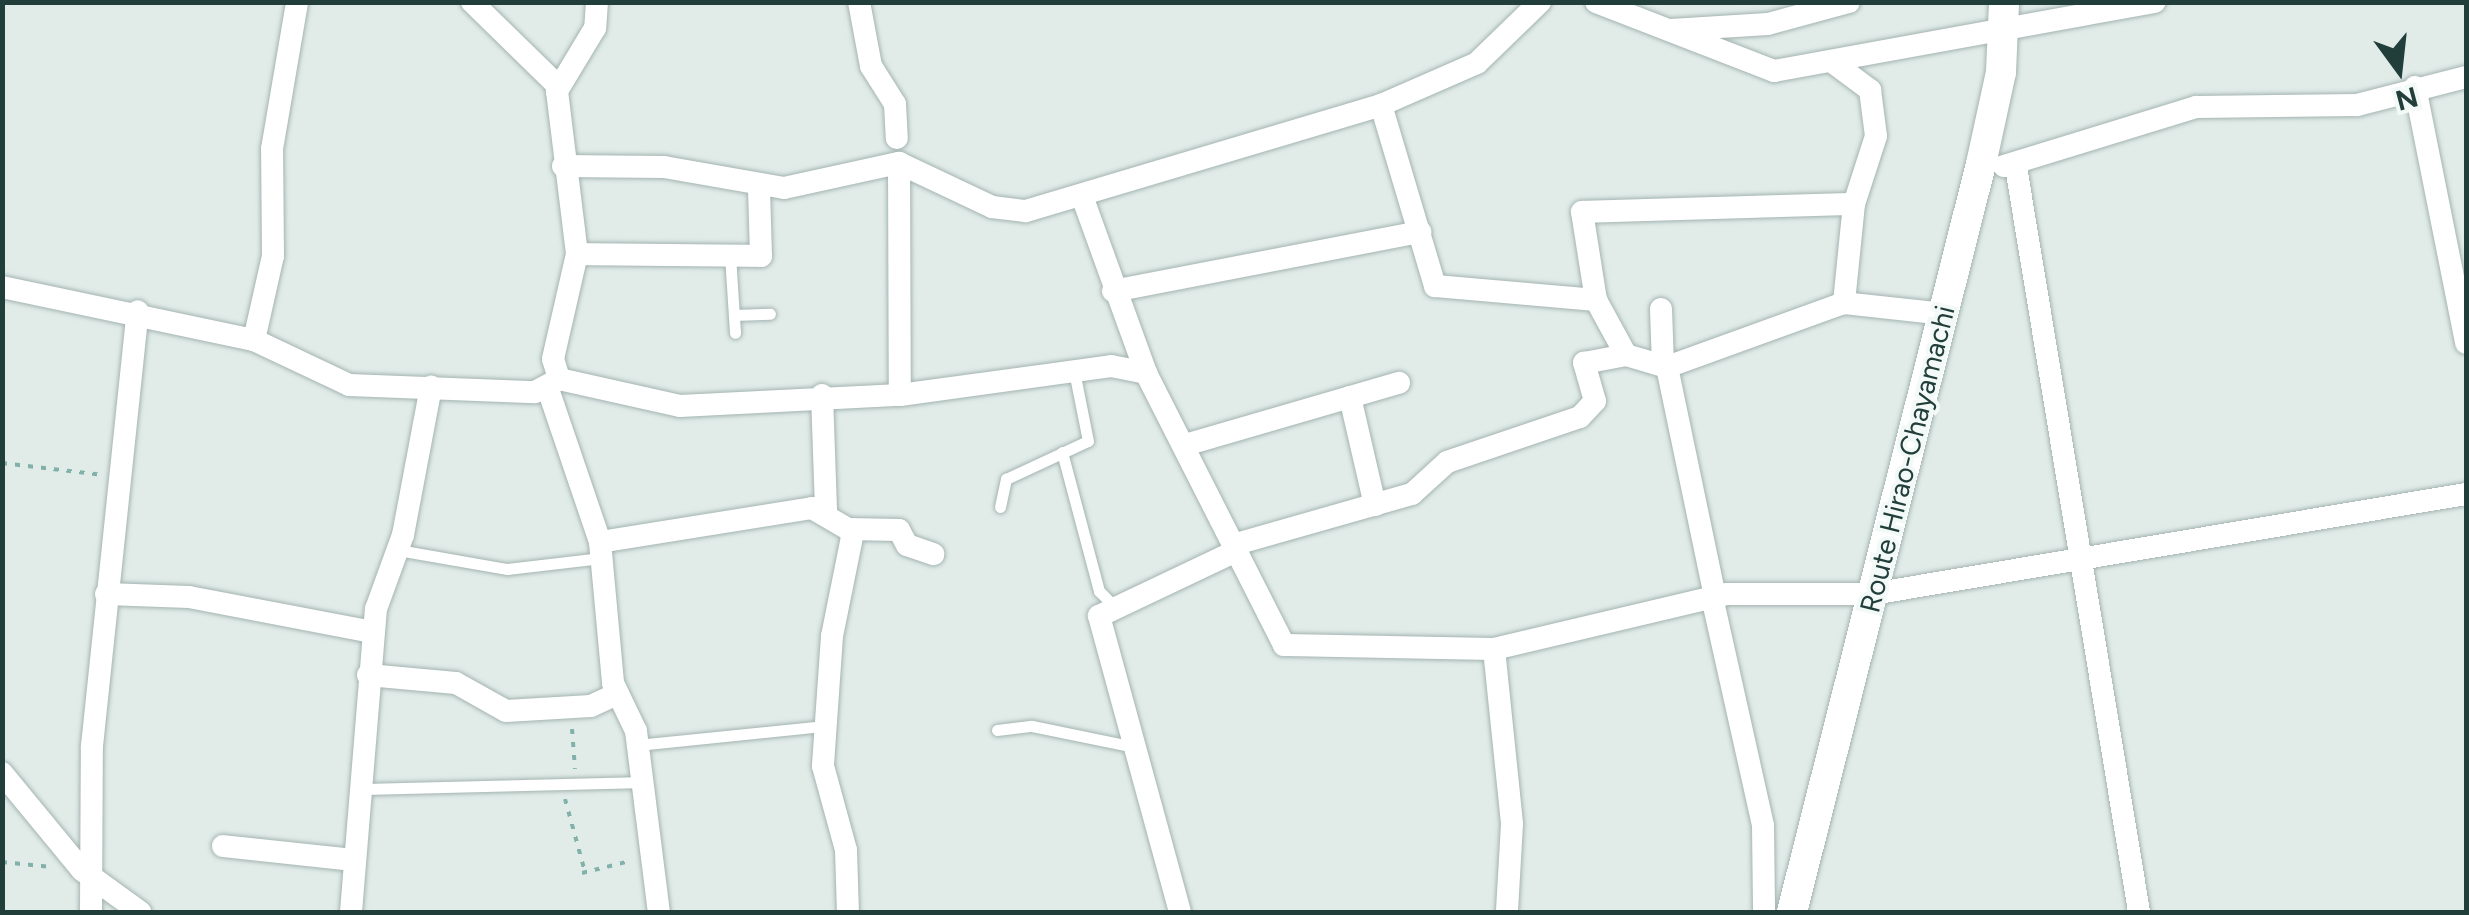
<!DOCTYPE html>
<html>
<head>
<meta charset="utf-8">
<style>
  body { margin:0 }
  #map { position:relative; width:2469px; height:915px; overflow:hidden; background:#e1ece9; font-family:Figtree,sans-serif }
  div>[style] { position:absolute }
  .path>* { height:4px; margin-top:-2px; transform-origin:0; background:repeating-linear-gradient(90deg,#81b1a9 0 5px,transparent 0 13px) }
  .roads { filter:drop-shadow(0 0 2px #a4b4b1) drop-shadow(0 0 2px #a4b4b1) }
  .service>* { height:11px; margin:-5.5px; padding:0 5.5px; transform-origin:5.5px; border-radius:5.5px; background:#fff }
  .minor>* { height:22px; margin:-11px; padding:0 11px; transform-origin:11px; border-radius:11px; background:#fff }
  .secondary>* { height:30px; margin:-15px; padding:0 15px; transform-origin:15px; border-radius:15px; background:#fff }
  span { translate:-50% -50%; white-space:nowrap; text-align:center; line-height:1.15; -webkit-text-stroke:8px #f2f9f6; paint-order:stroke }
  .street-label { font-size:28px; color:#213e3a }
  .frame { position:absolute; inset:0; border:5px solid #213e3a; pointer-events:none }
  .north { position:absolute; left:2349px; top:20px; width:100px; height:100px; -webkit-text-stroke:8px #f2f9f6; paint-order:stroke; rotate:165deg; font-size:28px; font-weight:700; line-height:40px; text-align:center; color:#213e3a }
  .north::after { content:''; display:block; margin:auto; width:35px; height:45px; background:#213e3a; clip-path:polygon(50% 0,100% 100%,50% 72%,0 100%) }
</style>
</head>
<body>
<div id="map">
  <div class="path">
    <div style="left:2px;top:463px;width:102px;rotate:6.8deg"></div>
    <div style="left:572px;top:729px;width:40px;rotate:85.7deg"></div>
    <div style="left:565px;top:799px;width:76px;rotate:74.7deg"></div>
    <div style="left:2px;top:862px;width:50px;rotate:5.7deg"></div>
    <div style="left:582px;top:873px;width:49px;rotate:-14deg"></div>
  </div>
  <div class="roads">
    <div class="service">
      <div style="left:730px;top:255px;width:78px;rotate:86.3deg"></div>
      <div style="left:734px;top:315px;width:36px;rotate:-2deg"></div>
      <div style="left:1062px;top:452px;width:144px;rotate:75.1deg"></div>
      <div style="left:1099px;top:591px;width:20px;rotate:45deg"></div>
      <div style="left:1000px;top:507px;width:29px;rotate:-78deg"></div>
      <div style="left:1006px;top:479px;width:90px;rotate:-24.9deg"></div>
      <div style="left:1088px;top:441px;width:71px;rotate:-101.3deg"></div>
      <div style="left:398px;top:550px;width:111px;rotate:9.9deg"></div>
      <div style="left:507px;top:569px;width:95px;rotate:-6.7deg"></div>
      <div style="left:997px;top:730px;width:35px;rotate:-7deg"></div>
      <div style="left:1032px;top:726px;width:104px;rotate:11.6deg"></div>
      <div style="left:637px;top:745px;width:189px;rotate:-5.8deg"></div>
      <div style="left:359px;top:789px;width:281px;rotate:-1.4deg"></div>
    </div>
    <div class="minor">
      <div style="left:472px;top:2px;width:120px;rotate:44.3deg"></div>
      <div style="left:597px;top:2px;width:26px;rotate:94deg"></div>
      <div style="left:595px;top:28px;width:74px;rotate:121.1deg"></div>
      <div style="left:557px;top:91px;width:164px;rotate:83deg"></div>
      <div style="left:577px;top:254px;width:108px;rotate:102.9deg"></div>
      <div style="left:553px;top:359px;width:21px;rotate:73deg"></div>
      <div style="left:559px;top:379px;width:124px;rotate:12.6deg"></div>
      <div style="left:680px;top:406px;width:220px;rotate:-2.9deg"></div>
      <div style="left:900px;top:395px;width:213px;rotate:-7.8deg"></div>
      <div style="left:1111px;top:366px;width:36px;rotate:11deg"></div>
      <div style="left:859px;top:2px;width:65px;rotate:79.4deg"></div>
      <div style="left:871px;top:66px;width:45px;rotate:57.7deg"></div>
      <div style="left:895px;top:104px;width:34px;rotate:87deg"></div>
      <div style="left:1596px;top:2px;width:191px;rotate:21.2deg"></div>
      <div style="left:1774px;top:71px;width:387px;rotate:-10.3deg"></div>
      <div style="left:1671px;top:30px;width:97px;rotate:-3.5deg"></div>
      <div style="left:1768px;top:24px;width:84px;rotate:-15.2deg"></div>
      <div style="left:1831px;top:61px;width:49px;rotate:36.6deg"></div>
      <div style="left:1870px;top:90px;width:46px;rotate:82.6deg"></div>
      <div style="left:1876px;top:136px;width:71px;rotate:107.9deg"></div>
      <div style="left:1854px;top:204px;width:100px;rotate:95.8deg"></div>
      <div style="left:1844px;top:303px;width:102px;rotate:6.2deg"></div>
      <div style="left:2415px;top:87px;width:261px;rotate:78.7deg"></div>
      <div style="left:1381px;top:105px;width:189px;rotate:73.4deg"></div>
      <div style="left:1435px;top:286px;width:162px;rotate:5deg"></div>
      <div style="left:899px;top:163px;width:232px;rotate:89.8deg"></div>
      <div style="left:563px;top:166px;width:101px;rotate:0.6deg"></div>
      <div style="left:664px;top:167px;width:122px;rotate:9.9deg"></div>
      <div style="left:784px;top:188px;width:118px;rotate:-12.3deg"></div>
      <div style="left:899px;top:163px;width:103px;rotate:25.3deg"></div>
      <div style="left:992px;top:207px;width:34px;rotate:7deg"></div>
      <div style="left:1026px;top:211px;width:370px;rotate:-16.6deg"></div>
      <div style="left:1381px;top:105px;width:105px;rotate:-23.6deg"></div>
      <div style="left:1477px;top:63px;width:88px;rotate:-44.1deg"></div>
      <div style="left:2004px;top:166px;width:201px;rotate:-17.1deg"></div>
      <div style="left:2196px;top:107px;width:161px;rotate:-0.7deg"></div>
      <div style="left:2357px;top:105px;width:113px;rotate:-14.4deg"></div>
      <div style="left:2016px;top:167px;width:755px;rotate:80.62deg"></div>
      <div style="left:1082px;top:196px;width:188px;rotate:70.1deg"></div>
      <div style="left:1146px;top:373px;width:305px;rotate:63.1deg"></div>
      <div style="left:1284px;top:645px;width:210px;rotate:1.1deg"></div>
      <div style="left:1494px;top:649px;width:239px;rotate:-13.3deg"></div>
      <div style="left:1727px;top:594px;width:145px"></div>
      <div style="left:1872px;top:594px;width:602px;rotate:-9.56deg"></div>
      <div style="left:577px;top:254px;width:184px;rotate:0.6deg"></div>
      <div style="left:761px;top:256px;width:69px;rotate:-91.7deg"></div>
      <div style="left:2px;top:287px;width:258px;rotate:11.9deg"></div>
      <div style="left:254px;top:340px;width:105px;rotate:25.3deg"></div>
      <div style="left:349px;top:385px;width:186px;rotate:2.2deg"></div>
      <div style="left:535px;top:392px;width:27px;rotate:-28deg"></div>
      <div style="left:1113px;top:291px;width:313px;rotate:-10.9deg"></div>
      <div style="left:1661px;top:309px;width:56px;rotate:88deg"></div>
      <div style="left:254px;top:340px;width:86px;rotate:-77.3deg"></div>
      <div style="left:273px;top:256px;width:107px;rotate:-90.5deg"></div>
      <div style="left:272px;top:149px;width:149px;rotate:-80.3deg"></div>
      <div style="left:1626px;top:355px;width:43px;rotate:16.3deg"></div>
      <div style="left:1667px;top:367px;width:188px;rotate:-19.9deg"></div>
      <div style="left:1667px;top:367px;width:234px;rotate:78.2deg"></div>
      <div style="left:548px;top:389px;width:162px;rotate:71.2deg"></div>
      <div style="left:600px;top:542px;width:142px;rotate:84.7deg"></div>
      <div style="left:613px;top:683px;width:53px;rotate:64.4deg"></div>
      <div style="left:636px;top:731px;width:182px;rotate:82.8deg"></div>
      <div style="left:822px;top:395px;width:116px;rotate:88deg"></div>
      <div style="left:1350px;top:397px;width:111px;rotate:77deg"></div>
      <div style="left:1185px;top:445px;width:223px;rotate:-16.2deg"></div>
      <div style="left:848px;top:529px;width:51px;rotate:1.1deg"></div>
      <div style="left:899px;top:530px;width:17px;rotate:62deg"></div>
      <div style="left:907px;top:545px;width:28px;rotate:19deg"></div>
      <div style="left:600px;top:542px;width:215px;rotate:-9.1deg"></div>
      <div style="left:812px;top:508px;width:48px;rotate:30.3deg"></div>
      <div style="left:853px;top:532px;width:106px;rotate:101.4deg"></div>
      <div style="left:832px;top:636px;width:130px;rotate:94deg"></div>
      <div style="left:823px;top:766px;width:87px;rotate:74.7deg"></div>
      <div style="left:846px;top:850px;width:62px;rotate:88.2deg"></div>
      <div style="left:1236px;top:544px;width:183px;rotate:-15.9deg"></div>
      <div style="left:1412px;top:494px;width:47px;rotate:-42.4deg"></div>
      <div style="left:1447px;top:462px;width:140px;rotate:-18.7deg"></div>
      <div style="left:1580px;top:417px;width:22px;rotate:-47deg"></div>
      <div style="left:1595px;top:401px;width:40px;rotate:-106deg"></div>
      <div style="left:1584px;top:363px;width:43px;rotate:-10.8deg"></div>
      <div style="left:1626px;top:355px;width:63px;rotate:-118.6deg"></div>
      <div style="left:1596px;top:300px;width:89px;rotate:-99deg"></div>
      <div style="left:1582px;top:212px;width:272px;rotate:-1.7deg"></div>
      <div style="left:106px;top:594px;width:83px;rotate:2.1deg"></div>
      <div style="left:189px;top:597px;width:186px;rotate:10.8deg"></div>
      <div style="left:1712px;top:597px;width:235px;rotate:77.4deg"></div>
      <div style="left:1763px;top:826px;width:86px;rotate:89.3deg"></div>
      <div style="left:1494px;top:649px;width:176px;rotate:84.1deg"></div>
      <div style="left:1512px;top:824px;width:88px;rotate:93.3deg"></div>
      <div style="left:368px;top:675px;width:88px;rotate:5.2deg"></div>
      <div style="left:456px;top:683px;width:57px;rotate:29.2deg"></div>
      <div style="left:506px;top:711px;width:85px;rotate:-3.4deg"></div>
      <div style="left:591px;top:706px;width:29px;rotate:-25deg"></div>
      <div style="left:2px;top:773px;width:126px;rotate:50.5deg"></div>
      <div style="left:82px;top:870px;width:72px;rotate:35.9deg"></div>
      <div style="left:223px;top:846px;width:132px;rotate:6.1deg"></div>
      <div style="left:91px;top:912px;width:166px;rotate:-89.7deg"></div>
      <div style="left:92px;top:746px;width:437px;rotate:-84deg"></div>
      <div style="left:351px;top:912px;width:304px;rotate:-85.3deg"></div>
      <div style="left:376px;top:609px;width:79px;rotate:-70deg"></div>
      <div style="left:403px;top:535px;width:151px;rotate:-79.3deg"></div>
      <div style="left:1180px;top:912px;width:307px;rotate:-105.3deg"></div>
      <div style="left:1099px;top:616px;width:154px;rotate:-25.4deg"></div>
    </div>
    <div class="secondary">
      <div style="left:1792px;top:912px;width:772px;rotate:-75.82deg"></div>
      <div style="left:1981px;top:164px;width:94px;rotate:-77.7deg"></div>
      <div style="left:2001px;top:72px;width:70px;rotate:-87.5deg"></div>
    </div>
  </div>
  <div class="street-label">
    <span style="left:1907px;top:459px;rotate:-76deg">Route Hirao-Chayamachi</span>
  </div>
  <div class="frame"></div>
  <div class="north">N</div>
</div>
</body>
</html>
